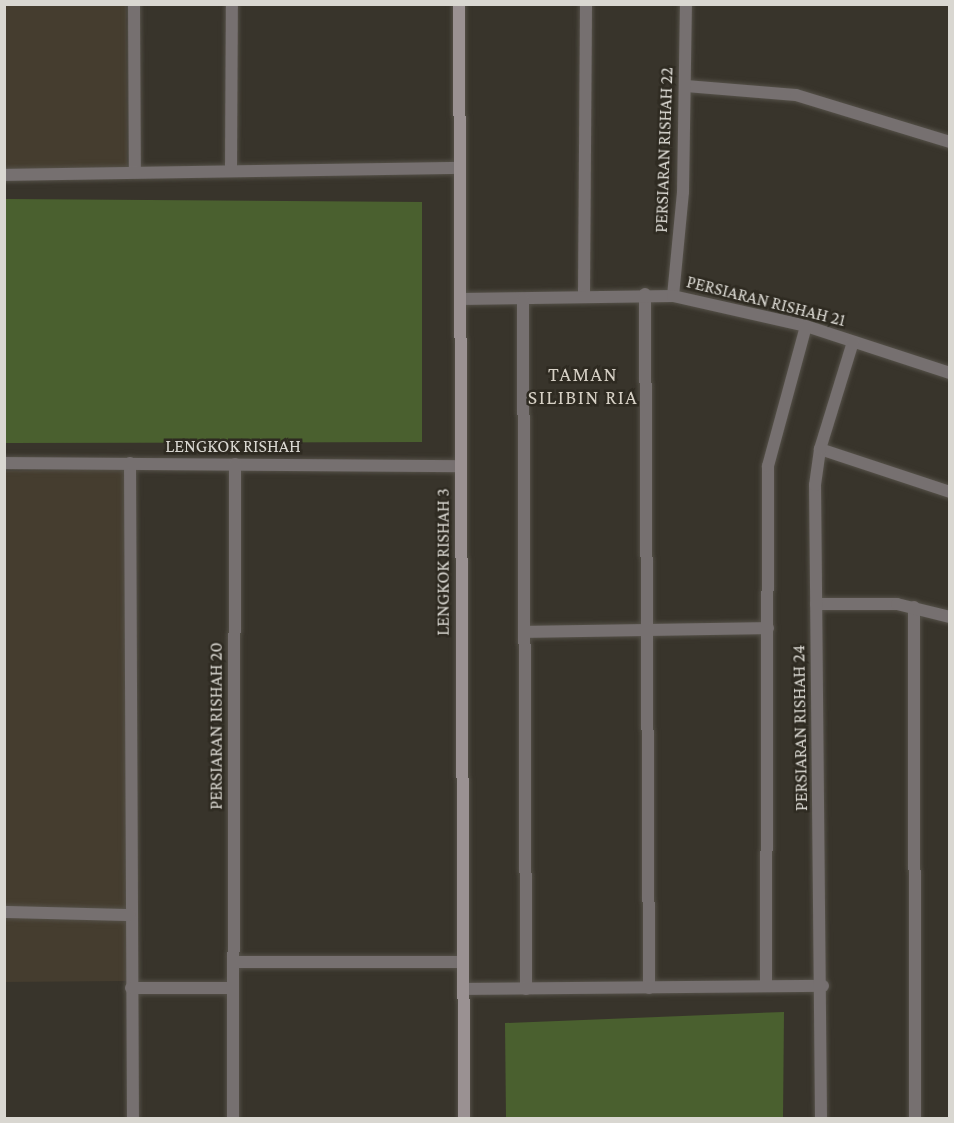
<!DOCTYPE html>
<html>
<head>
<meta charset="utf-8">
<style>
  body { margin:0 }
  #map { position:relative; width:954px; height:1123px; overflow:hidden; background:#38342b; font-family:"Crimson Pro",serif }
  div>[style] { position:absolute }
  .built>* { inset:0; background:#453d2f }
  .green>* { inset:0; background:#4a602f }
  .roads { filter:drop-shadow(0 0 2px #555149) drop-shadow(0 0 2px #555149) }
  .lane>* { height:12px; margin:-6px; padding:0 6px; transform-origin:6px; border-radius:6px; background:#767070 }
  .street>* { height:12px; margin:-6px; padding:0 6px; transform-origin:6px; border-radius:6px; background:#767070 }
  .secondary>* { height:12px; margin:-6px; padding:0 6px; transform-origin:6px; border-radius:6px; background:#9a9192 }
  span { translate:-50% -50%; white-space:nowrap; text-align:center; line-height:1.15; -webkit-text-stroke:5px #2e2a21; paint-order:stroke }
  .street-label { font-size:18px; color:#d9d7d1 }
  .neighbourhood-label { font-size:20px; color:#d7d1c6; letter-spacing:1.5px }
  .frame { position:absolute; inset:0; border:6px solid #d9d7d1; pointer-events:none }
</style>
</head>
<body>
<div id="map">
  <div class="built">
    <div style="clip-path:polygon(4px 5px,126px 5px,127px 167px,5px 170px)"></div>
    <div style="clip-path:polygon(127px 469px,128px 981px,5px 982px,4px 471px)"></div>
  </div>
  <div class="green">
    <div style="clip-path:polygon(5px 199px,422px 202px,422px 442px,5px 443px)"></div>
    <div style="clip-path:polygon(784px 1012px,783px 1118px,506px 1118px,505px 1023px)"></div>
  </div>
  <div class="roads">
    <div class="lane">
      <div style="left:134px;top:4px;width:167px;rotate:89.7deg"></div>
      <div style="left:584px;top:293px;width:289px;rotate:-89.6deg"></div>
      <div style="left:645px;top:294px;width:694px;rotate:89.67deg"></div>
      <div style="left:820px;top:449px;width:137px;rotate:18.3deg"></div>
      <div style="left:130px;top:463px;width:655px;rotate:89.74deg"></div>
      <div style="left:914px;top:607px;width:511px;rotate:89.89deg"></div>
      <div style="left:525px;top:632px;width:243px;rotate:-0.9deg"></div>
      <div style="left:4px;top:912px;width:126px;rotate:1.4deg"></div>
      <div style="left:233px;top:962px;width:230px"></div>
      <div style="left:131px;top:988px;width:102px"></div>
    </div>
    <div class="street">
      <div style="left:686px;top:86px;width:110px;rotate:4.7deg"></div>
      <div style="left:796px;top:95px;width:161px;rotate:17deg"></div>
      <div style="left:231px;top:170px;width:166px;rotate:-89.7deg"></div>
      <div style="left:4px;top:175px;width:456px;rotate:-0.9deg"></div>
      <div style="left:673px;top:296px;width:104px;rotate:-84.5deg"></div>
      <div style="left:683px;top:192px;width:188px;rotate:-89.1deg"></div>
      <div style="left:460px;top:299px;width:213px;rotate:-0.8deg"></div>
      <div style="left:673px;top:296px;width:136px;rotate:12.7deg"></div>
      <div style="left:806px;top:326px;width:151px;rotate:18.1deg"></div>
      <div style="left:523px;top:299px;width:690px;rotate:89.75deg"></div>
      <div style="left:4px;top:463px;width:457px;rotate:0.4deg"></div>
      <div style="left:816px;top:604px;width:81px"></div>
      <div style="left:897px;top:604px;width:55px;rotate:13.8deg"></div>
      <div style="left:766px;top:986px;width:520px;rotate:-89.78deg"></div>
      <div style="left:768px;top:466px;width:145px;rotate:-74.8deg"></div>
      <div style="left:463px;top:989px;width:360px;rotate:-0.5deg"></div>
      <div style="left:233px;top:1118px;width:654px;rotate:-89.82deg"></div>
      <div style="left:821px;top:1118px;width:633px;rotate:-90.54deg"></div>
      <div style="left:815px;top:485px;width:36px;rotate:-82deg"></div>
      <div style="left:820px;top:449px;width:112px;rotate:-72.9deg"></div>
    </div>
    <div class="secondary">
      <div style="left:459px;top:4px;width:1114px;rotate:89.74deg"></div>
    </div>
  </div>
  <div class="street-label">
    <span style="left:664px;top:150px;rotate:-88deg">PERSIARAN RISHAH 22</span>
    <span style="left:766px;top:301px;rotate:14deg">PERSIARAN RISHAH 21</span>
    <span style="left:233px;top:446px">LENGKOK RISHAH</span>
    <span style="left:443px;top:562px;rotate:-90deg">LENGKOK RISHAH 3</span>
    <span style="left:216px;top:726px;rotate:-90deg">PERSIARAN RISHAH 20</span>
    <span style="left:800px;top:728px;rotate:-91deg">PERSIARAN RISHAH 24</span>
  </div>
  <div class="neighbourhood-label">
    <span style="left:583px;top:386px">TAMAN<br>SILIBIN RIA</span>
  </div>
  <div class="frame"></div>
</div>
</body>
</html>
